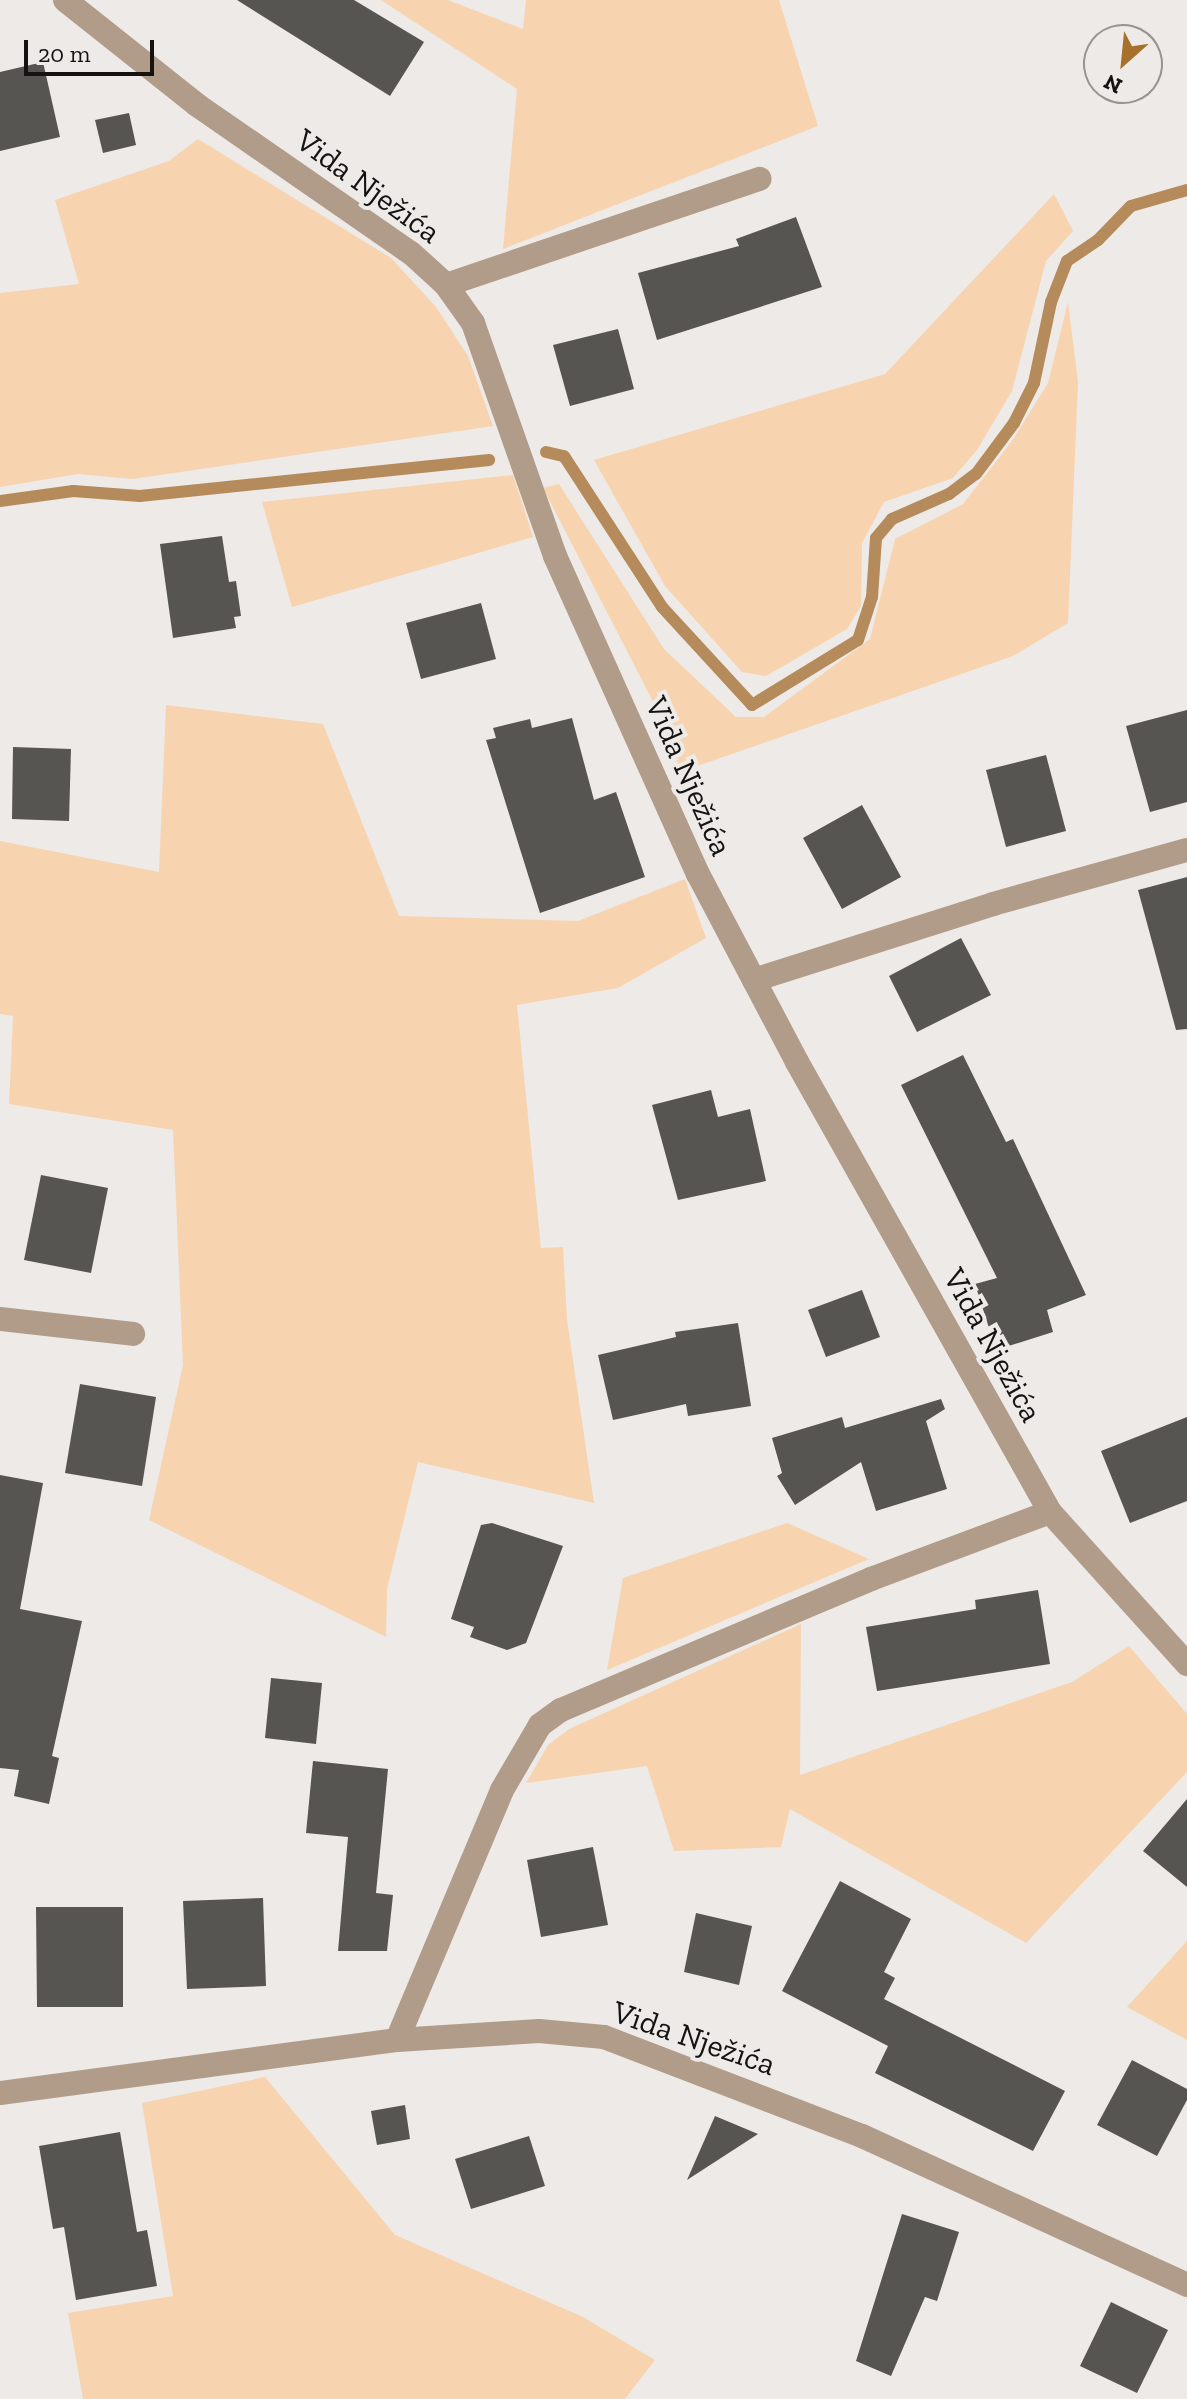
<!DOCTYPE html>
<html>
<head>
<meta charset="utf-8">
<style>
  body { margin:0 }
  #map { position:relative; width:1187px; height:2399px; overflow:hidden; background:#edeae7; font-family:"Zilla Slab",serif }
  div>[style] { position:absolute }
  .green>* { inset:0; background:#f7d4af }
  .stream>* { height:12px; margin:-6px; padding:0 6px; transform-origin:6px; border-radius:6px; background:#b58b5b }
  .building>* { inset:0; background:#575552 }
  .minor>* { height:24px; margin:-12px; padding:0 12px; transform-origin:12px; border-radius:12px; background:#b09c88 }
  span { translate:-50% -50%; white-space:nowrap; text-align:center; line-height:1.15; -webkit-text-stroke:8px #edeae7; paint-order:stroke }
  .street-label { font-size:32px; color:#141312 }
  .north { position:absolute; left:1083px; top:24px; width:80px; height:80px; box-sizing:border-box; background:#edeae7; border:2px solid #969492; border-radius:50%; rotate:207deg; font-size:22px; font-weight:700; line-height:32px; text-align:center; color:#141312 }
  .north::after { content:''; display:block; margin:auto; width:28px; height:36px; background:#a7712c; clip-path:polygon(50% 0,100% 100%,50% 72%,0 100%) }
  .scale { position:absolute; left:24px; top:40px; width:130px; height:36px; box-sizing:border-box; border:4px solid #141312; border-top:0; padding-left:10px; font-size:24px; line-height:28px; white-space:nowrap; color:#141312; -webkit-text-stroke:6px #edeae7; paint-order:stroke }
</style>
</head>
<body>
<div id="map">
  <div class="green">
    <div style="clip-path:polygon(381px 0,448px 0,523px 29px,526px 0,779px 0,818px 126px,503px 249px,517px 89px)"></div>
    <div style="clip-path:polygon(198px 139px,391px 258px,436px 307px,468px 356px,493px 426px,133px 479px,78px 474px,0 487px,0 293px,79px 284px,55px 200px,169px 161px)"></div>
    <div style="clip-path:polygon(1054px 194px,1073px 231px,1046px 261px,1012px 391px,977px 450px,953px 478px,884px 502px,862px 543px,861px 606px,847px 629px,766px 676px,742px 672px,665px 586px,594px 460px,885px 374px)"></div>
    <div style="clip-path:polygon(1068px 302px,1078px 382px,1068px 623px,1013px 656px,680px 772px,662px 719px,543px 488px,559px 484px,664px 649px,736px 717px,764px 717px,870px 639px,895px 539px,963px 504px,1012px 441px,1048px 383px)"></div>
    <div style="clip-path:polygon(513px 475px,533px 537px,292px 607px,262px 502px)"></div>
    <div style="clip-path:polygon(166px 705px,323px 724px,399px 916px,578px 921px,685px 879px,706px 938px,618px 988px,517px 1005px,541px 1248px,563px 1247px,567px 1319px,594px 1503px,418px 1462px,387px 1589px,386px 1637px,149px 1520px,183px 1365px,173px 1130px,9px 1104px,13px 1016px,0 1014px,0 841px,159px 872px)"></div>
    <div style="clip-path:polygon(787px 1523px,869px 1559px,607px 1670px,623px 1578px)"></div>
    <div style="clip-path:polygon(801px 1624px,800px 1775px,1072px 1682px,1129px 1646px,1187px 1714px,1187px 1772px,1026px 1943px,790px 1809px,781px 1847px,674px 1851px,647px 1766px,526px 1783px,548px 1745px,569px 1729px)"></div>
    <div style="clip-path:polygon(1187px 1941px,1187px 2040px,1127px 2007px)"></div>
    <div style="clip-path:polygon(265px 2077px,395px 2235px,583px 2317px,655px 2360px,625px 2399px,83px 2399px,68px 2313px,173px 2296px,142px 2103px)"></div>
  </div>
  <div class="stream">
    <div style="left:546px;top:452px;width:18px;rotate:13deg"></div>
    <div style="left:564px;top:456px;width:180px;rotate:57deg"></div>
    <div style="left:662px;top:607px;width:133px;rotate:47.4deg"></div>
    <div style="left:752px;top:705px;width:124px;rotate:-31.5deg"></div>
    <div style="left:858px;top:640px;width:45px;rotate:-72deg"></div>
    <div style="left:872px;top:597px;width:59px;rotate:-86.1deg"></div>
    <div style="left:876px;top:538px;width:25px;rotate:-50deg"></div>
    <div style="left:892px;top:519px;width:62px;rotate:-23.7deg"></div>
    <div style="left:949px;top:494px;width:34px;rotate:-37deg"></div>
    <div style="left:976px;top:474px;width:64px;rotate:-53.3deg"></div>
    <div style="left:1014px;top:423px;width:45px;rotate:-63.4deg"></div>
    <div style="left:1034px;top:383px;width:83px;rotate:-78.1deg"></div>
    <div style="left:1051px;top:302px;width:44px;rotate:-68.7deg"></div>
    <div style="left:1067px;top:261px;width:37px;rotate:-34deg"></div>
    <div style="left:1098px;top:240px;width:47px;rotate:-45.9deg"></div>
    <div style="left:1131px;top:206px;width:58px;rotate:-15.9deg"></div>
    <div style="left:0;top:501px;width:74px;rotate:-7.8deg"></div>
    <div style="left:73px;top:491px;width:67px;rotate:4.3deg"></div>
    <div style="left:140px;top:496px;width:351px;rotate:-5.9deg"></div>
  </div>
  <div class="building">
    <div style="clip-path:polygon(237px 0,354px 0,424px 42px,390px 96px)"></div>
    <div style="clip-path:polygon(43px 62px,60px 137px,0 151px,0 72px)"></div>
    <div style="clip-path:polygon(129px 113px,136px 145px,103px 153px,95px 120px)"></div>
    <div style="clip-path:polygon(796px 217px,822px 287px,657px 340px,638px 273px,739px 246px,736px 239px)"></div>
    <div style="clip-path:polygon(618px 329px,634px 389px,570px 406px,553px 345px)"></div>
    <div style="clip-path:polygon(222px 536px,229px 582px,236px 581px,241px 616px,234px 617px,236px 628px,173px 638px,160px 544px)"></div>
    <div style="clip-path:polygon(481px 603px,496px 659px,421px 679px,406px 623px)"></div>
    <div style="clip-path:polygon(1187px 710px,1187px 802px,1150px 812px,1126px 726px)"></div>
    <div style="clip-path:polygon(572px 718px,594px 800px,616px 792px,645px 877px,540px 913px,486px 740px,496px 738px,493px 728px,530px 719px,532px 728px)"></div>
    <div style="clip-path:polygon(13px 747px,71px 749px,69px 821px,12px 819px)"></div>
    <div style="clip-path:polygon(1046px 755px,1066px 831px,1006px 847px,986px 770px)"></div>
    <div style="clip-path:polygon(862px 805px,901px 877px,842px 909px,803px 838px)"></div>
    <div style="clip-path:polygon(1187px 877px,1187px 1029px,1176px 1030px,1138px 890px)"></div>
    <div style="clip-path:polygon(961px 938px,991px 995px,917px 1032px,889px 976px)"></div>
    <div style="clip-path:polygon(963px 1055px,1006px 1142px,1013px 1139px,1086px 1295px,1047px 1310px,1053px 1332px,996px 1350px,975px 1284px,997px 1278px,901px 1085px)"></div>
    <div style="clip-path:polygon(711px 1090px,718px 1117px,750px 1109px,766px 1181px,678px 1200px,652px 1105px)"></div>
    <div style="clip-path:polygon(41px 1175px,108px 1188px,91px 1273px,24px 1260px)"></div>
    <div style="clip-path:polygon(862px 1290px,880px 1337px,826px 1357px,808px 1310px)"></div>
    <div style="clip-path:polygon(738px 1323px,751px 1406px,688px 1416px,686px 1404px,613px 1420px,598px 1355px,676px 1337px,675px 1332px)"></div>
    <div style="clip-path:polygon(80px 1384px,156px 1397px,142px 1486px,65px 1473px)"></div>
    <div style="clip-path:polygon(941px 1399px,945px 1409px,926px 1421px,947px 1489px,876px 1511px,861px 1462px,795px 1505px,777px 1476px,782px 1473px,772px 1438px,842px 1417px,845px 1428px)"></div>
    <div style="clip-path:polygon(1187px 1417px,1187px 1501px,1130px 1523px,1101px 1451px)"></div>
    <div style="clip-path:polygon(0 1475px,43px 1483px,20px 1609px,82px 1621px,52px 1756px,59px 1758px,49px 1804px,14px 1796px,19px 1770px,0 1768px)"></div>
    <div style="clip-path:polygon(492px 1523px,563px 1546px,526px 1643px,507px 1650px,470px 1637px,474px 1627px,451px 1619px,481px 1525px)"></div>
    <div style="clip-path:polygon(1038px 1590px,1050px 1664px,877px 1691px,866px 1627px,976px 1609px,975px 1600px)"></div>
    <div style="clip-path:polygon(271px 1678px,322px 1683px,316px 1744px,265px 1738px)"></div>
    <div style="clip-path:polygon(313px 1761px,388px 1769px,376px 1893px,393px 1895px,387px 1951px,338px 1951px,348px 1837px,306px 1833px)"></div>
    <div style="clip-path:polygon(1187px 1799px,1187px 1887px,1143px 1851px)"></div>
    <div style="clip-path:polygon(593px 1847px,608px 1925px,541px 1937px,527px 1860px)"></div>
    <div style="clip-path:polygon(840px 1881px,911px 1919px,884px 1972px,895px 1978px,884px 1999px,1065px 2091px,1033px 2151px,875px 2073px,888px 2046px,782px 1991px)"></div>
    <div style="clip-path:polygon(263px 1898px,266px 1986px,187px 1989px,183px 1901px)"></div>
    <div style="clip-path:polygon(36px 1907px,123px 1907px,123px 2007px,37px 2007px)"></div>
    <div style="clip-path:polygon(696px 1913px,752px 1926px,739px 1985px,684px 1972px)"></div>
    <div style="clip-path:polygon(1132px 2060px,1187px 2089px,1187px 2100px,1157px 2156px,1097px 2125px)"></div>
    <div style="clip-path:polygon(405px 2105px,410px 2139px,377px 2145px,371px 2111px)"></div>
    <div style="clip-path:polygon(715px 2116px,758px 2134px,687px 2180px)"></div>
    <div style="clip-path:polygon(120px 2132px,137px 2232px,147px 2230px,157px 2286px,76px 2300px,64px 2227px,53px 2229px,39px 2146px)"></div>
    <div style="clip-path:polygon(529px 2136px,545px 2186px,471px 2209px,455px 2159px)"></div>
    <div style="clip-path:polygon(902px 2214px,959px 2232px,937px 2301px,925px 2297px,891px 2376px,856px 2361px)"></div>
    <div style="clip-path:polygon(1111px 2302px,1168px 2330px,1137px 2393px,1080px 2366px)"></div>
  </div>
  <div class="minor">
    <div style="left:65px;top:0;width:169px;rotate:38.5deg"></div>
    <div style="left:197px;top:105px;width:260px;rotate:34.7deg"></div>
    <div style="left:411px;top:253px;width:47px;rotate:42.4deg"></div>
    <div style="left:446px;top:285px;width:47px;rotate:54.6deg"></div>
    <div style="left:473px;top:323px;width:247px;rotate:70.6deg"></div>
    <div style="left:555px;top:556px;width:349px;rotate:65.8deg"></div>
    <div style="left:698px;top:874px;width:212px;rotate:62.2deg"></div>
    <div style="left:797px;top:1062px;width:516px;rotate:60.65deg"></div>
    <div style="left:1050px;top:1512px;width:205px;rotate:48deg"></div>
    <div style="left:446px;top:285px;width:331px;rotate:-18.7deg"></div>
    <div style="left:754px;top:980px;width:251px;rotate:-17.6deg"></div>
    <div style="left:993px;top:904px;width:201px;rotate:-15.6deg"></div>
    <div style="left:0;top:1319px;width:134px;rotate:6.4deg"></div>
    <div style="left:397px;top:2040px;width:271px;rotate:-67.2deg"></div>
    <div style="left:502px;top:1790px;width:75px;rotate:-59.7deg"></div>
    <div style="left:540px;top:1725px;width:26px;rotate:-36deg"></div>
    <div style="left:561px;top:1710px;width:337px;rotate:-22.9deg"></div>
    <div style="left:871px;top:1579px;width:191px;rotate:-20.5deg"></div>
    <div style="left:0;top:2093px;width:401px;rotate:-7.6deg"></div>
    <div style="left:397px;top:2040px;width:142px;rotate:-3.6deg"></div>
    <div style="left:539px;top:2031px;width:65px;rotate:5.3deg"></div>
    <div style="left:604px;top:2037px;width:276px;rotate:21deg"></div>
    <div style="left:862px;top:2136px;width:358px;rotate:24.6deg"></div>
  </div>
  <div class="street-label">
    <span style="left:368px;top:186px;rotate:36deg">Vida Nježića</span>
    <span style="left:689px;top:776px;rotate:66deg">Vida Nježića</span>
    <span style="left:993px;top:1345px;rotate:61deg">Vida Nježića</span>
    <span style="left:694px;top:2038px;rotate:19deg">Vida Nježića</span>
  </div>
  <div class="north">N</div>
  <div class="scale">20 m</div>
</div>
</body>
</html>
